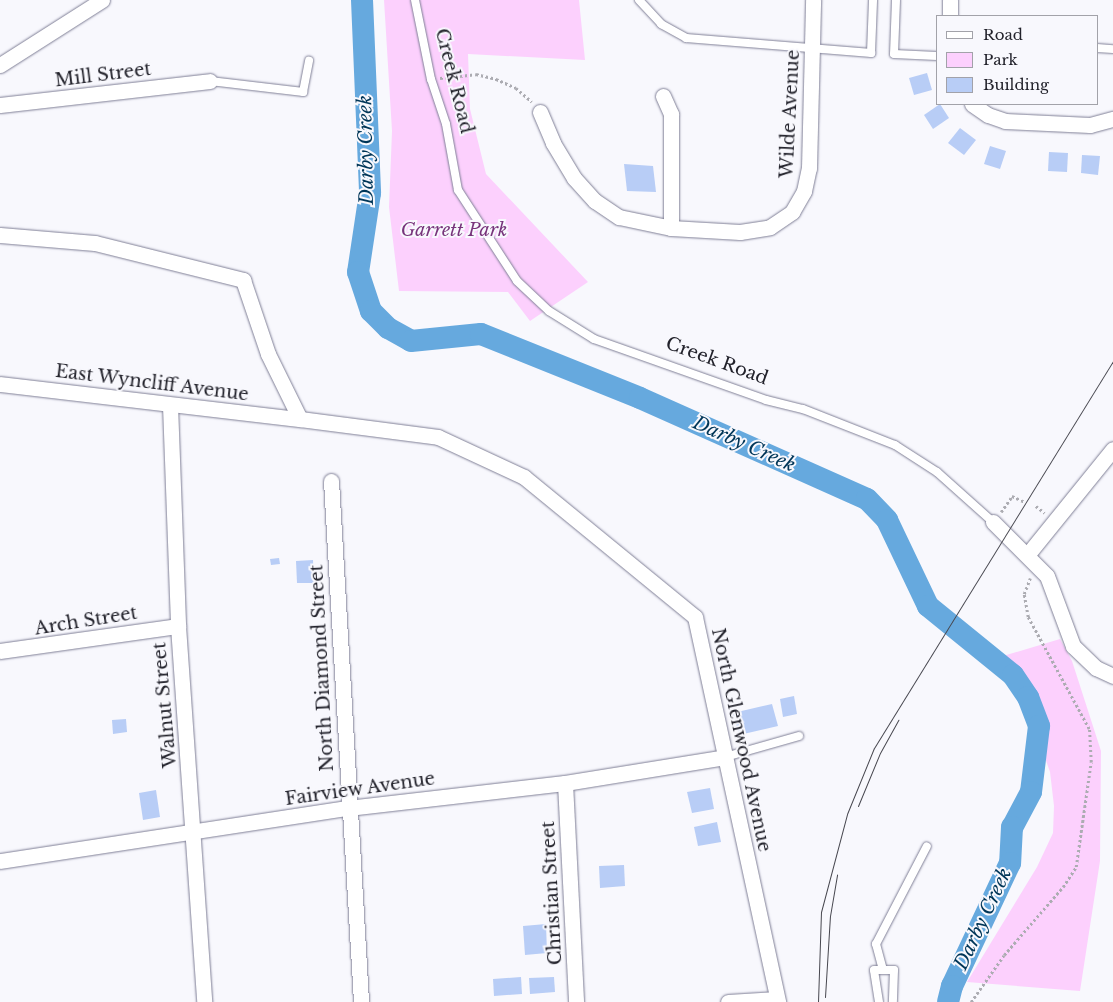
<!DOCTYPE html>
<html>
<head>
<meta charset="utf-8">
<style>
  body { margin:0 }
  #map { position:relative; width:1113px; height:1002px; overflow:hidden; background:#f8f8fd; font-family:"Libre Baskerville",serif }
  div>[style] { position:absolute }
  .green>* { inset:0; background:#fcd0fd }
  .river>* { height:22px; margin:-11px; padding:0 11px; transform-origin:11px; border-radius:11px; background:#66a9de }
  .building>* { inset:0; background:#b8cdf6 }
  .path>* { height:2.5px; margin-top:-1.25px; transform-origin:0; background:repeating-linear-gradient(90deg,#acacb2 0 2.5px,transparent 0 5px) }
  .roads { filter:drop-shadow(0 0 1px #7f7f96) drop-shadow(0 0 1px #7f7f96) }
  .lane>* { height:8px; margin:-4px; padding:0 4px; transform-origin:4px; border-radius:4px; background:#fff }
  .street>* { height:15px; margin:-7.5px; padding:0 7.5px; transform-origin:7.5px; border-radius:7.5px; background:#fff }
  .tram>* { height:1px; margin:-0.5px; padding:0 0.5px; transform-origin:0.5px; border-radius:0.5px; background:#47474f }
  span { translate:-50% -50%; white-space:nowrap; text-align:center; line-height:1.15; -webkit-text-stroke:4px #f8f8fd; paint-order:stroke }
  .street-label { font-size:18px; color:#22222b }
  .park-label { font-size:18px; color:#77347b; font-style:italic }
  .water-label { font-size:19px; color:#003658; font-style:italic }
  .legend { position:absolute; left:936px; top:15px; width:162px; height:90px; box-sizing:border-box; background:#f8f8fd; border:1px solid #a2a2a9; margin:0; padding:6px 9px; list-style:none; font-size:15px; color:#22222b }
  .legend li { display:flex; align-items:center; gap:10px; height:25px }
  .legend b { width:25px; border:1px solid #a2a2a9 }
</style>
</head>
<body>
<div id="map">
  <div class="green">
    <div style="clip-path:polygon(384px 0,579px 0,585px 60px,468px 54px,470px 109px,486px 174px,588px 282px,530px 321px,508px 292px,399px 291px,389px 207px,392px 131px)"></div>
    <div style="clip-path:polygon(1060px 639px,1072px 661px,1101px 751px,1100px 861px,1080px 991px,967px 982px,1037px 867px,1053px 833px,1054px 806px,1050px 772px,1029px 712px,1010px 689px,993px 659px)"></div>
  </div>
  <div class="river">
    <div style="left:362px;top:0;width:193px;rotate:87.6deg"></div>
    <div style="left:370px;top:193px;width:80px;rotate:98.6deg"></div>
    <div style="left:358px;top:272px;width:41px;rotate:71.6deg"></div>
    <div style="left:371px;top:311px;width:24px;rotate:45deg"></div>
    <div style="left:388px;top:328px;width:26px;rotate:29deg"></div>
    <div style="left:411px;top:341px;width:70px;rotate:-5.7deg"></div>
    <div style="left:481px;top:334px;width:171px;rotate:21.9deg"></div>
    <div style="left:640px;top:398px;width:248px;rotate:24deg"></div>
    <div style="left:867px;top:499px;width:29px;rotate:46deg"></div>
    <div style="left:887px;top:520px;width:95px;rotate:64.5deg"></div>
    <div style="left:928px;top:606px;width:109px;rotate:39.1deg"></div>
    <div style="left:1013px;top:675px;width:27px;rotate:56deg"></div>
    <div style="left:1028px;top:697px;width:31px;rotate:69deg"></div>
    <div style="left:1039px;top:726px;width:66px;rotate:96.9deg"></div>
    <div style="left:1031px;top:792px;width:40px;rotate:118deg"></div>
    <div style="left:1012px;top:827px;width:36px;rotate:93deg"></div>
    <div style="left:1010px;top:863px;width:136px;rotate:115.2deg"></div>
    <div style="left:952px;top:986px;width:16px;rotate:104deg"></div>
  </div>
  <div class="building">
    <div style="clip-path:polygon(927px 73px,932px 90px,914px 95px,909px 78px)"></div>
    <div style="clip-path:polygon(940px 104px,949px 118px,933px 129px,924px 115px)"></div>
    <div style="clip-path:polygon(960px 128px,976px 140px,964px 155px,948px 143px)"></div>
    <div style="clip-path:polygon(990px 146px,1006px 151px,1000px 169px,984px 164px)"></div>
    <div style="clip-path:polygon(1049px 152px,1068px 153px,1067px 172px,1048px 171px)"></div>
    <div style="clip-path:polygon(1082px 155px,1100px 156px,1098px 175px,1081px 173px)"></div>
    <div style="clip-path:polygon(624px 164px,653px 166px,656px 192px,627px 191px)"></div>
    <div style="clip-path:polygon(279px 558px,280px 564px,271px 565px,270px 559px)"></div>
    <div style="clip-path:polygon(313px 560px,314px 583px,297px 583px,296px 561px)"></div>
    <div style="clip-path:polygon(794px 696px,797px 714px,783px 717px,780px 699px)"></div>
    <div style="clip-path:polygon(772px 704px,778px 726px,739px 735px,733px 713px)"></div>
    <div style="clip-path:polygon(126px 719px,127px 732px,113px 734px,112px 720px)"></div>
    <div style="clip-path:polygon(710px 788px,714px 809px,692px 813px,687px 792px)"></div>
    <div style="clip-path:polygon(156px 790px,160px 817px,143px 820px,139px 793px)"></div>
    <div style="clip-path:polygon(717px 822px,721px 842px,698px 846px,694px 827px)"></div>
    <div style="clip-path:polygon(624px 865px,625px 886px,600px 888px,599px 866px)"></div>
    <div style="clip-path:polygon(546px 924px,547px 953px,525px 955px,523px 926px)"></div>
    <div style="clip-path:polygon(521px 977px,522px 994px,494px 996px,493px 979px)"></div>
    <div style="clip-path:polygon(554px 977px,555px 992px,530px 994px,529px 978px)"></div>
  </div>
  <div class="path">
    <div style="left:440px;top:78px;width:36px;rotate:-6deg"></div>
    <div style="left:476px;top:74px;width:21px;rotate:14deg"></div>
    <div style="left:496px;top:79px;width:22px;rotate:24deg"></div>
    <div style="left:516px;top:88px;width:21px;rotate:41deg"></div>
    <div style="left:1036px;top:506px;width:11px;rotate:38deg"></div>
    <div style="left:1001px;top:512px;width:19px;rotate:-55deg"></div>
    <div style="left:1012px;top:496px;width:14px;rotate:25deg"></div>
    <div style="left:971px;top:1002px;width:57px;rotate:-54.9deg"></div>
    <div style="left:1004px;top:955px;width:90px;rotate:-49.1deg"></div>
    <div style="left:1063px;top:887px;width:24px;rotate:-57deg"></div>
    <div style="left:1076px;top:867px;width:106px;rotate:-81.9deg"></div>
    <div style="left:1091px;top:762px;width:33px;rotate:-93deg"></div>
    <div style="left:1089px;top:729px;width:128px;rotate:-118.6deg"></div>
    <div style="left:1028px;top:617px;width:23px;rotate:-100deg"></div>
    <div style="left:1024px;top:594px;width:17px;rotate:-69deg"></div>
  </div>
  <div class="roads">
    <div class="lane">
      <div style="left:415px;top:0;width:81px;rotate:78.6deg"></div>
      <div style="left:431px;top:79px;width:47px;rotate:71.6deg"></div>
      <div style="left:446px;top:124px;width:67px;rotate:79.7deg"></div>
      <div style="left:458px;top:190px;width:108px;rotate:57deg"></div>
      <div style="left:517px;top:281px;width:44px;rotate:43.2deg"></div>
      <div style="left:549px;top:311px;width:53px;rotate:31.9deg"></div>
      <div style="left:594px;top:339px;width:182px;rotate:19.5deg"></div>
      <div style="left:766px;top:400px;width:38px;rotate:14deg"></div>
      <div style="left:803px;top:409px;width:99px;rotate:21.4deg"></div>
      <div style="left:895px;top:445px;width:50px;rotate:32.7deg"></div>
      <div style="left:937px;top:472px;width:75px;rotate:41.8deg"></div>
      <div style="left:639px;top:0;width:33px;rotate:47deg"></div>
      <div style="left:661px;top:24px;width:29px;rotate:29deg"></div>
      <div style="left:686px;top:38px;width:186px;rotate:4.6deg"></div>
      <div style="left:871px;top:53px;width:53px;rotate:-87.8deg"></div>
      <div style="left:896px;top:0;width:54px;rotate:92.1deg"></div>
      <div style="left:894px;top:54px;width:43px;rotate:2.7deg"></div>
      <div style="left:1097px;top:48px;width:16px;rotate:4deg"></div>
      <div style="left:210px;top:81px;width:94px;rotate:6.7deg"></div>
      <div style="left:303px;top:92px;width:32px;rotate:-79deg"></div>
      <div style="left:725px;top:757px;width:77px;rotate:-15.8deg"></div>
      <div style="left:883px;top:970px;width:27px;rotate:-105deg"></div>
      <div style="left:876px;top:944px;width:110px;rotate:-62.5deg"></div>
      <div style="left:879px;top:1002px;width:32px;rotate:-99deg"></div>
      <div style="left:874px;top:970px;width:20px"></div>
      <div style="left:894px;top:970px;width:32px;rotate:92deg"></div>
    </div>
    <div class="street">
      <div style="left:950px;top:16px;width:16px;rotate:-90deg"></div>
      <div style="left:0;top:65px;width:121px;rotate:-32.5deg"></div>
      <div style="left:663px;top:96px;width:20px;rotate:66deg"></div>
      <div style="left:671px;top:114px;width:114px;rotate:90deg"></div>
      <div style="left:972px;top:104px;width:19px;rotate:35deg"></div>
      <div style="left:988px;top:115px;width:18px;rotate:19deg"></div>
      <div style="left:1005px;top:121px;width:85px;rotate:2.7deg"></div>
      <div style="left:1090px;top:125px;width:24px;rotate:-15deg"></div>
      <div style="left:0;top:105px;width:211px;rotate:-6.5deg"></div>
      <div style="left:540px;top:112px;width:34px;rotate:67deg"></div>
      <div style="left:553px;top:143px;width:41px;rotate:59deg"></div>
      <div style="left:574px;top:178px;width:31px;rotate:48deg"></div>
      <div style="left:595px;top:201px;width:29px;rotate:34deg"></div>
      <div style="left:619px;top:217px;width:53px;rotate:11.9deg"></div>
      <div style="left:671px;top:228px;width:69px;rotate:3.3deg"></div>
      <div style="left:740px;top:232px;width:30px;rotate:-9deg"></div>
      <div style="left:770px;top:227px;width:27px;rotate:-34deg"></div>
      <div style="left:792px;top:212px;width:24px;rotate:-60deg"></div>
      <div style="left:804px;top:191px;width:24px;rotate:-78deg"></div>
      <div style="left:809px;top:168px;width:168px;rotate:-88.6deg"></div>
      <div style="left:0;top:235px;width:95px;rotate:4.8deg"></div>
      <div style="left:95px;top:243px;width:153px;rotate:14deg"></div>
      <div style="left:243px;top:280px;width:78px;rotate:71.3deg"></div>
      <div style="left:268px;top:354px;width:72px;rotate:63.8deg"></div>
      <div style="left:300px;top:419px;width:139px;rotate:7.4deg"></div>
      <div style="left:438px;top:437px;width:95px;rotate:24.9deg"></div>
      <div style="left:524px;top:477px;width:221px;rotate:39.3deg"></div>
      <div style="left:695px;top:617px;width:394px;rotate:77.8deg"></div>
      <div style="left:0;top:384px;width:302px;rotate:6.7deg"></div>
      <div style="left:170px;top:405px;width:221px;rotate:87.9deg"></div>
      <div style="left:178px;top:626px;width:377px;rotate:86deg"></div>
      <div style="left:331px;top:481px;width:522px;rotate:86.7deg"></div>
      <div style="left:993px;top:522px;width:76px;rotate:45deg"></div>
      <div style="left:1047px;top:576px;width:75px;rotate:69.6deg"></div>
      <div style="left:1073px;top:646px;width:32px;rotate:44deg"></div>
      <div style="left:1096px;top:668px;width:19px;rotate:25deg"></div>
      <div style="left:1028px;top:554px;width:135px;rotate:-51deg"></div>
      <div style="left:0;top:651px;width:180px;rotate:-8deg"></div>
      <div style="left:565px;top:783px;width:219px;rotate:87.1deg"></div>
      <div style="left:0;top:861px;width:352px;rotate:-8.7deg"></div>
      <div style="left:348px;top:808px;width:218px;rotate:-6.6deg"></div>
      <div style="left:565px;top:783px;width:162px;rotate:-9.2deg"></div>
      <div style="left:728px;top:1002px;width:49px;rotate:-3.5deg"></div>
    </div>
  </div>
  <div class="tram">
    <div style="left:858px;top:806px;width:57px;rotate:-67.5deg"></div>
    <div style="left:880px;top:753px;width:38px;rotate:-61deg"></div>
    <div style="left:825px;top:997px;width:81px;rotate:-86.5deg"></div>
    <div style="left:830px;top:916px;width:42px;rotate:-80.3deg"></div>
    <div style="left:818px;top:1002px;width:90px;rotate:-88.1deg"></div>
    <div style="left:821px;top:912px;width:101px;rotate:-75.1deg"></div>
    <div style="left:847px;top:814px;width:71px;rotate:-67.8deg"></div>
    <div style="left:874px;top:748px;width:455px;rotate:-58.3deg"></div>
  </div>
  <div class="street-label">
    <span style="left:103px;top:75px;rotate:-7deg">Mill Street</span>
    <span style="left:454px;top:81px;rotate:76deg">Creek Road</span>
    <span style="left:790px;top:114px;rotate:-87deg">Wilde Avenue</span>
    <span style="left:717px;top:361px;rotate:20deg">Creek Road</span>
    <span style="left:152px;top:383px;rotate:7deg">East Wyncliff Avenue</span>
    <span style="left:86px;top:621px;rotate:-9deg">Arch Street</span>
    <span style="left:322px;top:668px;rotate:-93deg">North Diamond Street</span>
    <span style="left:165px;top:705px;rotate:-95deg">Walnut Street</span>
    <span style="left:741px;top:740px;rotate:78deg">North Glenwood Avenue</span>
    <span style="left:360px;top:789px;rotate:-8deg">Fairview Avenue</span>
    <span style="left:552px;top:893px;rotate:-93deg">Christian Street</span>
  </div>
  <div class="park-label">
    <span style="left:454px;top:230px">Garrett Park</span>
  </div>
  <div class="water-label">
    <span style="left:366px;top:150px;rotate:-91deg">Darby Creek</span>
    <span style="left:744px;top:444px;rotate:24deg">Darby Creek</span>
    <span style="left:983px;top:919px;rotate:-65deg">Darby Creek</span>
  </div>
  <ul class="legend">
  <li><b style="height:6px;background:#fff"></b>Road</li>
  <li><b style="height:14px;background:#fcd0fd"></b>Park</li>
  <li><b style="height:14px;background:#b8cdf6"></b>Building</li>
  </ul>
</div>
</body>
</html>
